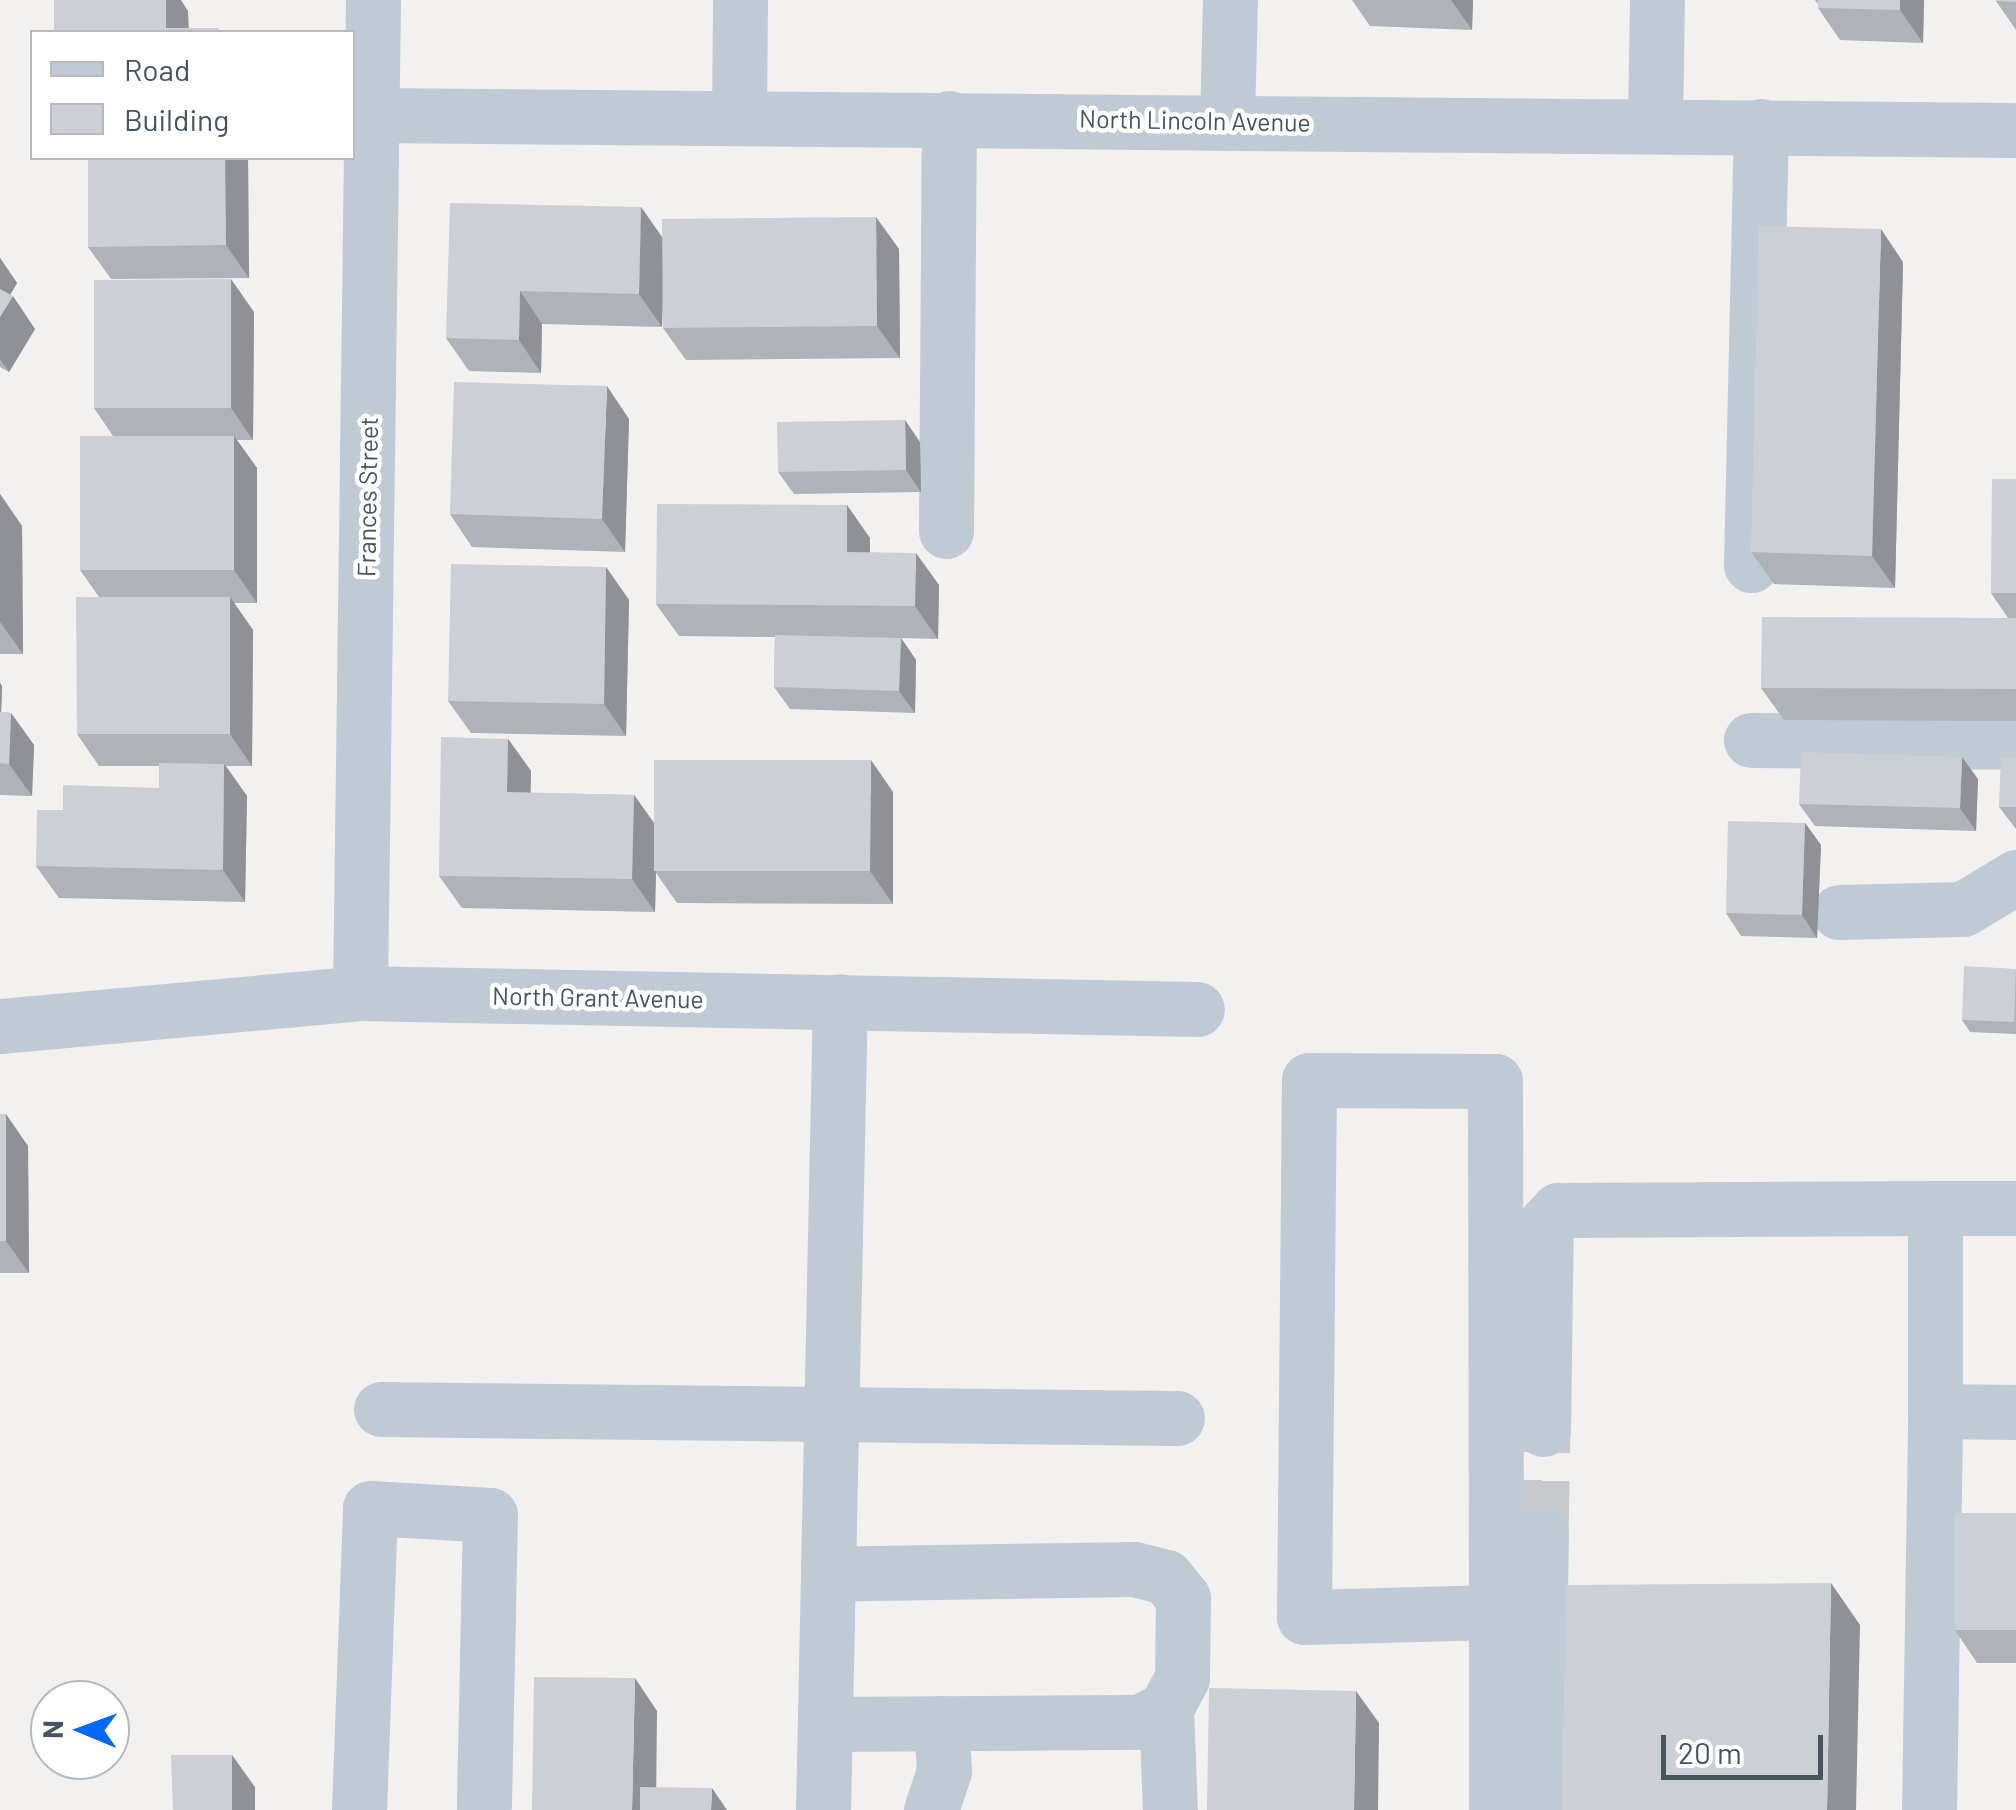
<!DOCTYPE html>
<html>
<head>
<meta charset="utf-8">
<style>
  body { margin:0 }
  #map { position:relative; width:2016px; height:1810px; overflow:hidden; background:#f3f0f0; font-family:Barlow,sans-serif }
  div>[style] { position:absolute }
  .minor-tunnel>* { height:55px; margin-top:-27.5px; transform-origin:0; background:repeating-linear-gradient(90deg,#c8c9cc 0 55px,transparent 0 83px) }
  .minor>* { height:55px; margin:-27.5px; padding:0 27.5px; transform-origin:27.5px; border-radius:27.5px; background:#c0cad4 }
  .wall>* { inset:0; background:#afb2b8 }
  .shaded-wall>* { inset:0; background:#8f9196 }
  .building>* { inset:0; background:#cccfd6 }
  span { translate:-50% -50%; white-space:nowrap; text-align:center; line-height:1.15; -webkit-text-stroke:9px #fff; paint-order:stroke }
  .street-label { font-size:25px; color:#465360 }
  .legend { position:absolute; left:30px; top:30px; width:325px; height:130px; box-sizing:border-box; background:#fff; border:2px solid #b5babf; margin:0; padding:12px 18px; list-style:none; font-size:30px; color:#465360 }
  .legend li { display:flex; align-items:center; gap:20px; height:50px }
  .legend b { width:50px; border:2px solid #b5babf }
  .north { position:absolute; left:30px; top:1680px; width:100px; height:100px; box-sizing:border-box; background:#fff; border:2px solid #b5babf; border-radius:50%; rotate:271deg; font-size:28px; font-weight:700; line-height:40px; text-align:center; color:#465360 }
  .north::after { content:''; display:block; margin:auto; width:35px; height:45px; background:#0568f9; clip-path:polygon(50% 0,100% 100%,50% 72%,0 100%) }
  .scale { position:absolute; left:1661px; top:1735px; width:162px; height:45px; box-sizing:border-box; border:5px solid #465360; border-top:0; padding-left:12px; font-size:30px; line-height:35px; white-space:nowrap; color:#465360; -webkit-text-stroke:8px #fff; paint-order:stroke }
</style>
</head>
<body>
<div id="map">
  <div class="minor-tunnel">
    <div style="left:1541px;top:1535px;width:106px;rotate:-88.9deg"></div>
  </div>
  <div class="minor">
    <div style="left:373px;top:115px;width:1643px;rotate:0.52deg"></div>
    <div style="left:739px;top:117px;width:117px;rotate:-89.5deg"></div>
    <div style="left:1227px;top:121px;width:121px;rotate:-88.6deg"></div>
    <div style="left:1655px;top:126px;width:126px;rotate:-89.1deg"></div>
    <div style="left:946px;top:531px;width:413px;rotate:-89.6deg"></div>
    <div style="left:1751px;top:565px;width:439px;rotate:-88.7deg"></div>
    <div style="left:1751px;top:740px;width:265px;rotate:0.4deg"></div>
    <div style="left:1839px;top:912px;width:124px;rotate:-1.4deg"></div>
    <div style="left:1963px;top:909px;width:62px;rotate:-31.1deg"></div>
    <div style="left:360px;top:993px;width:993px;rotate:-89.25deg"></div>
    <div style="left:0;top:1026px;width:362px;rotate:-5.2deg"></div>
    <div style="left:360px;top:993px;width:837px;rotate:1.1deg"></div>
    <div style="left:381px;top:1409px;width:796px;rotate:0.65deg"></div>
    <div style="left:1935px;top:1411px;width:203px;rotate:-90deg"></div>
    <div style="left:1935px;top:1208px;width:81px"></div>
    <div style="left:1543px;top:1429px;width:206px;rotate:-89.2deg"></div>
    <div style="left:1546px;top:1223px;width:18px;rotate:-47deg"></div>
    <div style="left:1558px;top:1210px;width:377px;rotate:-0.3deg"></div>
    <div style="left:1496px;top:1612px;width:192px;rotate:178.5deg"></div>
    <div style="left:1304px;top:1617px;width:537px;rotate:-89.47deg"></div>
    <div style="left:1309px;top:1080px;width:186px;rotate:0.3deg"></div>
    <div style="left:1495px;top:1081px;width:531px;rotate:89.89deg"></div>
    <div style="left:1496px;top:1612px;width:198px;rotate:90deg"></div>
    <div style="left:1166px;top:1708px;width:102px;rotate:87.8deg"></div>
    <div style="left:825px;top:1724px;width:315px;rotate:-0.4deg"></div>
    <div style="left:1140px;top:1722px;width:30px;rotate:-28deg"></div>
    <div style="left:1166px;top:1708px;width:34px;rotate:-62deg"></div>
    <div style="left:1182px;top:1678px;width:80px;rotate:-89.3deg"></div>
    <div style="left:1183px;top:1598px;width:27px;rotate:-129deg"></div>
    <div style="left:1166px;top:1577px;width:33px;rotate:-166deg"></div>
    <div style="left:1134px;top:1569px;width:306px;rotate:179.1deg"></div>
    <div style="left:359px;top:1810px;width:302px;rotate:-87.9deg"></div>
    <div style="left:370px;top:1508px;width:120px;rotate:3.3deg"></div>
    <div style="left:490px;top:1515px;width:295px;rotate:91.2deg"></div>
    <div style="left:823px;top:1810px;width:809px;rotate:-88.8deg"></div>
    <div style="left:931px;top:1810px;width:41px;rotate:-71.6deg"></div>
    <div style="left:944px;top:1771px;width:48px;rotate:-93.6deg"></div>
    <div style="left:1537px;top:1810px;width:275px;rotate:-89.2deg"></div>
    <div style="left:1929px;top:1810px;width:399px;rotate:-89.1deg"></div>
    <div style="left:1935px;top:1411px;width:81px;rotate:0.7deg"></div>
  </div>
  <div class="wall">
    <div style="clip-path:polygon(1352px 0,1473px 0,1472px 30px,1370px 26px)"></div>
    <div style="clip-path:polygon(1815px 0,1924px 0,1923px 43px,1840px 40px,1818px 8px,1818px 4px)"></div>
    <div style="clip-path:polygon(2016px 0,2016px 30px,1996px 1px)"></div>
    <div style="clip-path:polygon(248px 158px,249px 278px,111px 279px,88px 247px)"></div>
    <div style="clip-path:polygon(641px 207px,662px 237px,899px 249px,900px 358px,686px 360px,663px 328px,663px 295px,662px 327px,542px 324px,541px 373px,469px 371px,446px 338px)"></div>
    <div style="clip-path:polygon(0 258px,17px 283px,10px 295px,35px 329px,9px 372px,0 367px)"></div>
    <div style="clip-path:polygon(1903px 262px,1895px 588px,1774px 584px,1751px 552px)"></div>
    <div style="clip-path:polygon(254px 312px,253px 440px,237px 440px,257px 468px,257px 603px,234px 603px,253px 630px,252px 766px,226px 766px,247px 796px,245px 902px,59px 898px,36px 866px,63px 810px,159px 788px,159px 766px,99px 766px,77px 734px,99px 597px,80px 570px,113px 436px,94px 408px)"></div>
    <div style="clip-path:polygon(629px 419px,625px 552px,472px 547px,450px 514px)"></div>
    <div style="clip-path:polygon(920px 442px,921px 492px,794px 494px,778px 472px)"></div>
    <div style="clip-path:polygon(2016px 479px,2016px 721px,1784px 720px,1761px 688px,2008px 618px,1991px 593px)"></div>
    <div style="clip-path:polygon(0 494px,22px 526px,23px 654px,0 654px)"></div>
    <div style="clip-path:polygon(870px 538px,870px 552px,939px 585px,938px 639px,901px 638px,916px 660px,915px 713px,790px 709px,774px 687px,775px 637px,679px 636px,656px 604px)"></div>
    <div style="clip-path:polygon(606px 567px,629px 600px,626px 736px,471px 733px,448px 701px)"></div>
    <div style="clip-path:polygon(0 683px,2px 686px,1px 712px,11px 713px,34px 745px,32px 796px,0 795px)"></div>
    <div style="clip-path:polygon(508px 739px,531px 771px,530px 793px,634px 795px,654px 824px,893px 792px,893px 904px,677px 903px,656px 873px,655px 912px,462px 908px,439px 876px)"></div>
    <div style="clip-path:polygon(2016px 757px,2016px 829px,1999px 807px)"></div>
    <div style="clip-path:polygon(1978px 779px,1976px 831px,1815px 826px,1799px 804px)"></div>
    <div style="clip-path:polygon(1805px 823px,1821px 845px,1817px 938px,1741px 936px,1726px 913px)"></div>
    <div style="clip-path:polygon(2016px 969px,2016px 1034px,1970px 1032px,1962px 1020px)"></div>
    <div style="clip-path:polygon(0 1114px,28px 1146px,29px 1273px,0 1273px)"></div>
    <div style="clip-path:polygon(2016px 1513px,2016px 1663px,1977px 1663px,1955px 1630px)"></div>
  </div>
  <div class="shaded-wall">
    <div style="clip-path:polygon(166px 0,181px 0,188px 11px,189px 32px,166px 28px)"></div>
    <div style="clip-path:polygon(1451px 0,1473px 0,1472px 30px)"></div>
    <div style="clip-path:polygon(1900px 0,1924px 0,1923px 43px,1900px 10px)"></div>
    <div style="clip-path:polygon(225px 158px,248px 158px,249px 278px,226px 245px)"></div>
    <div style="clip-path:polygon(641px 207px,664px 240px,662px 327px,639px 294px)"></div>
    <div style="clip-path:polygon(876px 217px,899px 249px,900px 358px,877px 326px)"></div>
    <div style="clip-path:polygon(1881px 229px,1903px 262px,1895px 588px,1872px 556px)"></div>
    <div style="clip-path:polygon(0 258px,17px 283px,2px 309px,0 305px)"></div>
    <div style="clip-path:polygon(231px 279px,254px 312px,253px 440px,231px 408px)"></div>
    <div style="clip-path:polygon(520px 291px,542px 324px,541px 373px,519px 340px)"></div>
    <div style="clip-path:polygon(13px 296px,35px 329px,9px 372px,0 359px,0 317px)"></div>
    <div style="clip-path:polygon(607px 386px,629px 419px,625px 552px,602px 519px)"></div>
    <div style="clip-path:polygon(905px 420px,920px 442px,921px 492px,906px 470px)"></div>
    <div style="clip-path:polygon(234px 436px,257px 468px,257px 603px,234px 570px)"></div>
    <div style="clip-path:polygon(0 494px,22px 526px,23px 654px,0 622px)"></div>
    <div style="clip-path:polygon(847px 505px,870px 538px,870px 584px,847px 552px)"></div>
    <div style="clip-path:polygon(916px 553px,939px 585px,938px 639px,915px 606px)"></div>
    <div style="clip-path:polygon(606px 567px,629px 600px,626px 736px,604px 704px)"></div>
    <div style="clip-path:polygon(230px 597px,253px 630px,252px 766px,230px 734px)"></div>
    <div style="clip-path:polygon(901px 638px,916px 660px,915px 713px,899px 691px)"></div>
    <div style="clip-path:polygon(0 683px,2px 686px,0 744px)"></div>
    <div style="clip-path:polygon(11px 713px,34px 745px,32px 796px,9px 764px)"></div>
    <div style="clip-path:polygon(508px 739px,531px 771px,530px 825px,507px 792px)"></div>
    <div style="clip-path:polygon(1962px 757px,1978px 779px,1976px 831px,1960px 808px)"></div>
    <div style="clip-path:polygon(871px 760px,893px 792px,893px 904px,870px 871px)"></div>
    <div style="clip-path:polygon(224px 764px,247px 796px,245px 902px,223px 870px)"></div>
    <div style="clip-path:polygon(634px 795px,657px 827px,655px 912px,632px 879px)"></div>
    <div style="clip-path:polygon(1805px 823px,1821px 845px,1817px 938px,1802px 915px)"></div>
    <div style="clip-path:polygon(6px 1114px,28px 1146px,29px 1273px,6px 1241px)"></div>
    <div style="clip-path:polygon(1831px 1583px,1860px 1625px,1856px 1810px,1827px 1810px)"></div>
    <div style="clip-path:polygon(635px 1678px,657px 1711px,656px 1810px,632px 1810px)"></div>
    <div style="clip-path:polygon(1356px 1691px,1379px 1723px,1378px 1810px,1354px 1810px)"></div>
    <div style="clip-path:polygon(232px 1755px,255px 1787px,255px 1810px,232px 1810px)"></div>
    <div style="clip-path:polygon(712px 1788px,727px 1810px,711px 1810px)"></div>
  </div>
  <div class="building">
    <div style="clip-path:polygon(54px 0,166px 0,166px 28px,219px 28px,219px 32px,54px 32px)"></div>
    <div style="clip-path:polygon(1818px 0,1900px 0,1900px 10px,1818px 8px)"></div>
    <div style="clip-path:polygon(1996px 0,2016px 0,2016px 2px,1996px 1px)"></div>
    <div style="clip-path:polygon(88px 158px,225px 158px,226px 245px,88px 247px)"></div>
    <div style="clip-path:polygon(450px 203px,641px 207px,639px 294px,520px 291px,519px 340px,446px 338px)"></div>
    <div style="clip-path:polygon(876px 217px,877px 326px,663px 328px,662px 219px)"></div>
    <div style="clip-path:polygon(1759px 226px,1881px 229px,1872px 556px,1751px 552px)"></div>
    <div style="clip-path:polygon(231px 279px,231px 408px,94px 408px,94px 280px)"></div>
    <div style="clip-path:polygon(0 289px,13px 296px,0 317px)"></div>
    <div style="clip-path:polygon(454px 382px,607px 386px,602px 519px,450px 514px)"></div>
    <div style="clip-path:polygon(905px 420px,906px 470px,778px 472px,777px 422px)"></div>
    <div style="clip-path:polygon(80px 436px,234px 436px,234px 570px,80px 570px)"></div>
    <div style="clip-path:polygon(1992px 479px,2016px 479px,2016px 593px,1991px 593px)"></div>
    <div style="clip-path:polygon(657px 504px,847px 505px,847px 552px,916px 553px,915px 606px,656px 604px)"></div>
    <div style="clip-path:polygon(451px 564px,606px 567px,604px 704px,448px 701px)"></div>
    <div style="clip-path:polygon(76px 597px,230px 597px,230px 734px,77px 734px)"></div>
    <div style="clip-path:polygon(1762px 617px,2016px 618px,2016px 689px,1761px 688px)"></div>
    <div style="clip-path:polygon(775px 635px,901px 638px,899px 691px,774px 687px)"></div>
    <div style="clip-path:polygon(0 712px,11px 713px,9px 764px,0 763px)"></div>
    <div style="clip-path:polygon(441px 737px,508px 739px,507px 792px,634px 795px,632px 879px,439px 876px)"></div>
    <div style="clip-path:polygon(1801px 752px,1962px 757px,1960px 808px,1799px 804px)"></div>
    <div style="clip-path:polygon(2001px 757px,2016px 757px,2016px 807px,1999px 807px)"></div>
    <div style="clip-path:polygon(654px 760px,871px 760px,870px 871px,654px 871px)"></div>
    <div style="clip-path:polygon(159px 763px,224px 764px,223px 870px,36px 866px,37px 810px,63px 810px,63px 785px,159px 788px)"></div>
    <div style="clip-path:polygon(1728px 821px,1805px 823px,1802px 915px,1726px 913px)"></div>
    <div style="clip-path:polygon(1964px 966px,2016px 969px,2014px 1022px,1962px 1020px)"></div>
    <div style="clip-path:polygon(0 1114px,6px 1114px,6px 1241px,0 1241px)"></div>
    <div style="clip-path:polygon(1955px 1513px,2016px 1513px,2016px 1630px,1955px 1630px)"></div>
    <div style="clip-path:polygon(1831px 1583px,1827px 1810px,1562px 1810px,1566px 1585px)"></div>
    <div style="clip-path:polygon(534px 1677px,635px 1678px,632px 1810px,532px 1810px)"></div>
    <div style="clip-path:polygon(1209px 1688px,1356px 1691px,1354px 1810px,1207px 1810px)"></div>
    <div style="clip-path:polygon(171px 1755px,232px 1755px,232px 1810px,173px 1810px)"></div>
    <div style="clip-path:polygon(640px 1787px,712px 1788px,711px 1810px,640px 1810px)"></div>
  </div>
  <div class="street-label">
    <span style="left:1195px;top:120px;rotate:1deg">North Lincoln Avenue</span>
    <span style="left:367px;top:497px;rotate:-89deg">Frances Street</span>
    <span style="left:598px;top:997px;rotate:1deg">North Grant Avenue</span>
  </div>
  <ul class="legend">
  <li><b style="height:12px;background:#c0cad4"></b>Road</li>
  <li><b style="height:28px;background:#cccfd6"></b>Building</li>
  </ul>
  <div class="north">N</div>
  <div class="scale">20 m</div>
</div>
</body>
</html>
